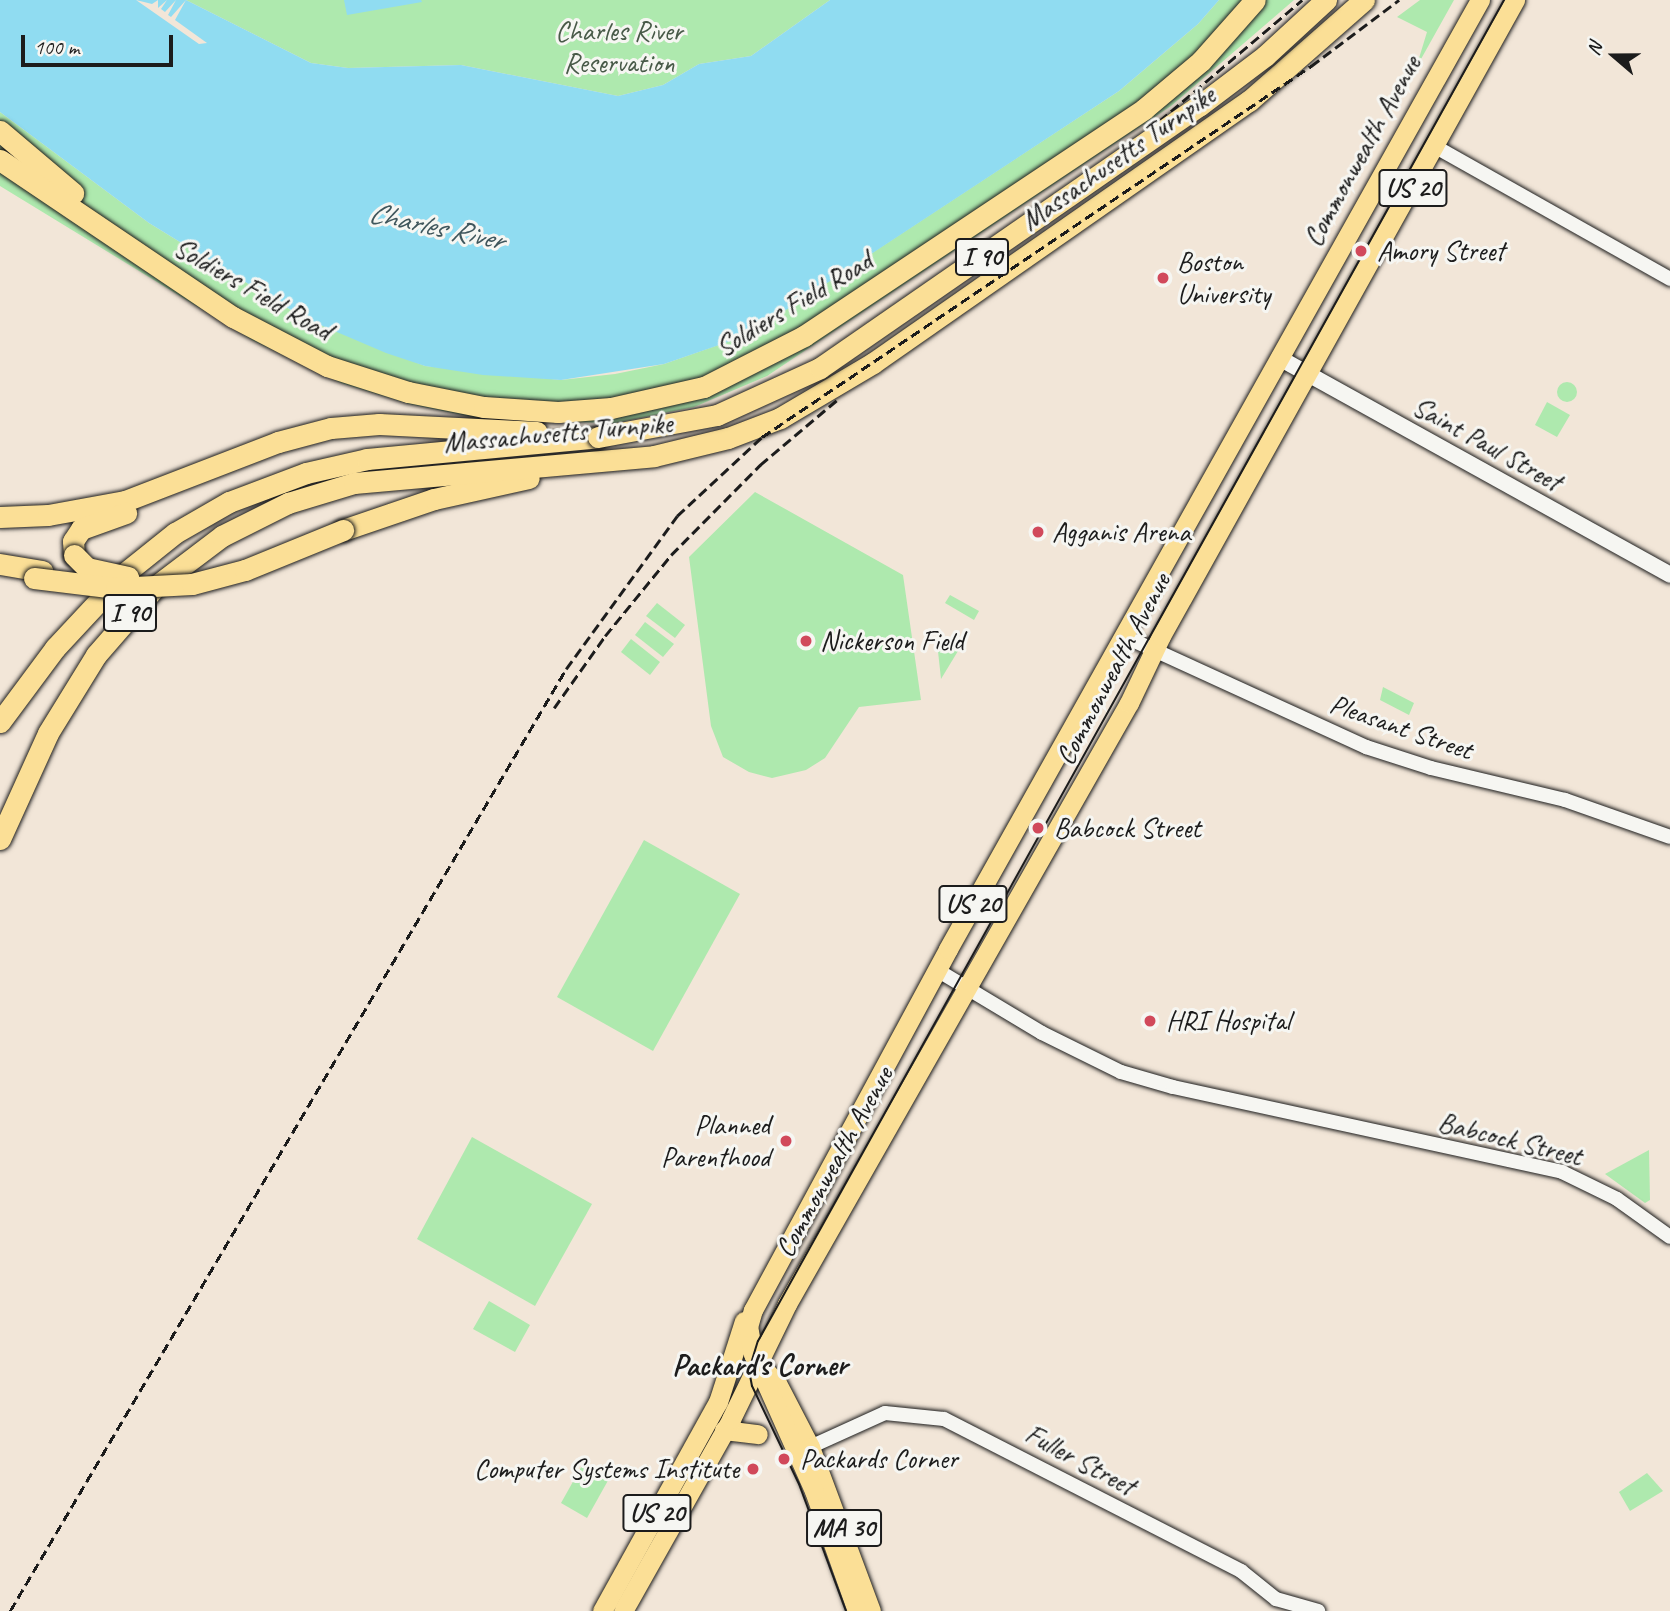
<!DOCTYPE html>
<html>
<head>
<meta charset="utf-8">
<style>
  body { margin:0 }
  #map { position:relative; width:1670px; height:1611px; overflow:hidden; background:#f2e6d8; font-family:Caveat,sans-serif }
  div>[style] { position:absolute }
  .green>* { inset:0; background:#aee9ae }
  .round { border-radius:50% }
  .water>* { inset:0; background:#90dcf1 }
  .pier>* { inset:0; background:#f2e6d8 }
  .roads { filter:drop-shadow(0 0 2px #1c1c1c) drop-shadow(0 0 2px #1c1c1c) }
  .tertiary>* { height:14px; margin:-7px; padding:0 7px; transform-origin:7px; border-radius:7px; background:#f6f6f2 }
  .secondary>* { height:16px; margin:-8px; padding:0 8px; transform-origin:8px; border-radius:8px; background:#f6f6f2 }
  .primary>* { height:19px; margin:-9.5px; padding:0 9.5px; transform-origin:9.5px; border-radius:9.5px; background:#fbdf96 }
  .motorway>* { height:21px; margin:-10.5px; padding:0 10.5px; transform-origin:10.5px; border-radius:10.5px; background:#fbdf96 }
  .tram>* { height:2px; margin:-1px; padding:0 1px; transform-origin:1px; border-radius:1px; background:#1c1c1c }
  .rail>* { height:2.5px; margin-top:-1.25px; transform-origin:0; background:repeating-linear-gradient(90deg,#1c1c1c 0 10px,transparent 0 15px) }
  .bridges { filter:drop-shadow(0 0 2px #1c1c1c) drop-shadow(0 0 2px #1c1c1c) }
  .motorway-bridge>* { height:21px; margin:-10.5px; padding:0 10.5px; transform-origin:10.5px; border-radius:10.5px; background:#fbdf96 }
  .dots>* { width:19px; height:19px; translate:-50% -50%; box-sizing:border-box; border:4px solid #f6f6f2; border-radius:50% }
  span { translate:-50% -50%; white-space:nowrap; text-align:center; line-height:1.15; -webkit-text-stroke:6px #f6f6f2; paint-order:stroke }
  .shield-label span { padding:2px 5px; background:#f6f6f2; border:2px solid; border-radius:5px; -webkit-text-stroke-width:0 }
  .shield-label { font-size:26px; color:#1c1c1c; font-weight:700 }
  .park-label { font-size:28px; color:#485a48 }
  .street-label { font-size:28px; color:#1c1c1c }
  .poi-label { font-size:28px; color:#1c1c1c }
  .left { translate:0 -50%; text-align:left }
  .right { translate:-100% -50%; text-align:right }
  .water-label { font-size:30px; color:#3f565c; font-style:italic }
  .neighbourhood-label { font-size:30px; color:#1c1c1c; font-weight:700 }
  .north { position:absolute; left:1579px; top:21px; width:70px; height:70px; -webkit-text-stroke:5px #f6f6f2; paint-order:stroke; rotate:290deg; font-size:19px; font-weight:700; line-height:28px; text-align:center; color:#1c1c1c }
  .north::after { content:''; display:block; margin:auto; width:24px; height:32px; background:#1c1c1c; clip-path:polygon(50% 0,100% 100%,50% 72%,0 100%) }
  .scale { position:absolute; left:21px; top:35px; width:152px; height:32px; box-sizing:border-box; border:4px solid #1c1c1c; border-top:0; padding-left:9px; font-size:21px; line-height:24px; white-space:nowrap; color:#1c1c1c; -webkit-text-stroke:5px #f6f6f2; paint-order:stroke }
</style>
</head>
<body>
<div id="map">
  <div class="green">
    <div style="clip-path:polygon(186px 0,830px 0,751px 56px,699px 64px,663px 85px,618px 96px,461px 65px,348px 68px,311px 63px)"></div>
    <div style="clip-path:polygon(1219px 0,1294px 0,1171px 106px,767px 376px,694px 407px,615px 423px,487px 420px,409px 404px,341px 383px,252px 340px,0 186px,0 112px,149px 223px,304px 318px,425px 366px,561px 380px,615px 374px,664px 364px,747px 335px,1119px 91px,1198px 24px)"></div>
    <div style="clip-path:polygon(1420px 0,1454px 0,1416px 68px,1427px 32px,1397px 17px)"></div>
    <div class="round" style="left:1557px;top:382px;width:20px;height:20px"></div>
    <div style="clip-path:polygon(1547px 402px,1570px 415px,1557px 437px,1535px 425px)"></div>
    <div style="clip-path:polygon(755px 492px,903px 575px,921px 700px,859px 707px,825px 758px,806px 770px,772px 778px,749px 772px,723px 757px,711px 726px,689px 557px)"></div>
    <div style="clip-path:polygon(950px 595px,979px 611px,974px 620px,945px 603px)"></div>
    <div style="clip-path:polygon(657px 603px,685px 625px,675px 638px,646px 616px)"></div>
    <div style="clip-path:polygon(645px 622px,674px 644px,663px 657px,635px 635px)"></div>
    <div style="clip-path:polygon(631px 639px,660px 662px,650px 675px,621px 652px)"></div>
    <div style="clip-path:polygon(939px 639px,958px 651px,941px 679px,937px 642px)"></div>
    <div style="clip-path:polygon(1383px 687px,1414px 703px,1409px 715px,1380px 700px)"></div>
    <div style="clip-path:polygon(644px 840px,740px 894px,653px 1051px,557px 997px)"></div>
    <div style="clip-path:polygon(472px 1137px,592px 1204px,535px 1306px,417px 1239px)"></div>
    <div style="clip-path:polygon(1649px 1150px,1650px 1200px,1645px 1203px,1605px 1174px)"></div>
    <div style="clip-path:polygon(489px 1301px,530px 1325px,515px 1352px,473px 1329px)"></div>
    <div style="clip-path:polygon(584px 1462px,610px 1477px,587px 1518px,561px 1503px)"></div>
    <div style="clip-path:polygon(1647px 1473px,1663px 1491px,1630px 1511px,1619px 1492px)"></div>
  </div>
  <div class="water">
    <div style="clip-path:polygon(0 0,186px 0,311px 63px,348px 68px,461px 65px,618px 96px,663px 85px,699px 64px,751px 56px,830px 0,1219px 0,1198px 24px,1119px 91px,748px 335px,664px 364px,561px 380px,483px 375px,425px 366px,386px 353px,304px 318px,149px 223px,0 112px)"></div>
    <div style="clip-path:polygon(344px 0,421px 0,422px 2px,347px 15px)"></div>
  </div>
  <div class="pier">
    <div style="clip-path:polygon(136px 0,152px 4px,158px 0,158px 8px,167px 0,161px 9px,165px 12px,176px 0,168px 15px,171px 17px,186px 0,175px 20px,207px 43px,199px 44px)"></div>
  </div>
  <div class="roads">
    <div class="tertiary">
      <div style="left:1436px;top:147px;width:269px;rotate:29.4deg"></div>
      <div style="left:1126px;top:637px;width:264px;rotate:24.6deg"></div>
      <div style="left:1366px;top:747px;width:68px;rotate:17.9deg"></div>
      <div style="left:1431px;top:768px;width:138px;rotate:13.4deg"></div>
      <div style="left:1565px;top:800px;width:111px;rotate:19.4deg"></div>
      <div style="left:937px;top:970px;width:122px;rotate:31deg"></div>
      <div style="left:1042px;top:1033px;width:88px;rotate:26.3deg"></div>
      <div style="left:1121px;top:1072px;width:54px;rotate:16.1deg"></div>
      <div style="left:1173px;top:1087px;width:398px;rotate:12.3deg"></div>
      <div style="left:1562px;top:1172px;width:61px;rotate:26.1deg"></div>
      <div style="left:1617px;top:1199px;width:65px;rotate:35.6deg"></div>
      <div style="left:810px;top:1447px;width:82px;rotate:-24.4deg"></div>
      <div style="left:885px;top:1413px;width:59px;rotate:5.8deg"></div>
      <div style="left:944px;top:1419px;width:334px;rotate:27.1deg"></div>
      <div style="left:1241px;top:1571px;width:45px;rotate:38.7deg"></div>
      <div style="left:1276px;top:1599px;width:44px;rotate:15.9deg"></div>
    </div>
    <div class="secondary">
      <div style="left:1279px;top:358px;width:447px;rotate:29deg"></div>
    </div>
    <div class="primary">
      <div style="left:761px;top:1366px;width:23px;rotate:47deg"></div>
      <div style="left:777px;top:1383px;width:72px;rotate:62.7deg"></div>
      <div style="left:810px;top:1447px;width:175px;rotate:69.6deg"></div>
      <div style="left:724px;top:1430px;width:34px;rotate:7deg"></div>
      <div style="left:602px;top:1611px;width:239px;rotate:-61deg"></div>
      <div style="left:718px;top:1402px;width:85px;rotate:-72.2deg"></div>
      <div style="left:623px;top:1611px;width:220px;rotate:-60.6deg"></div>
      <div style="left:731px;top:1419px;width:128px;rotate:-64deg"></div>
      <div style="left:787px;top:1304px;width:691px;rotate:-60.36deg"></div>
      <div style="left:1129px;top:703px;width:74px;rotate:-64.5deg"></div>
      <div style="left:1161px;top:636px;width:728px;rotate:-60.9deg"></div>
      <div style="left:857px;top:1611px;width:127px;rotate:-109.7deg"></div>
      <div style="left:814px;top:1491px;width:150px;rotate:-114deg"></div>
      <div style="left:753px;top:1354px;width:27px;rotate:-100deg"></div>
      <div style="left:748px;top:1327px;width:18px;rotate:-74deg"></div>
      <div style="left:753px;top:1310px;width:410px;rotate:-61.6deg"></div>
      <div style="left:948px;top:949px;width:1088px;rotate:-60.73deg"></div>
    </div>
    <div class="motorway">
      <div style="left:0;top:131px;width:96px;rotate:40.3deg"></div>
      <div style="left:0;top:160px;width:281px;rotate:34deg"></div>
      <div style="left:233px;top:317px;width:106px;rotate:27.5deg"></div>
      <div style="left:327px;top:366px;width:85px;rotate:17.8deg"></div>
      <div style="left:408px;top:392px;width:77px;rotate:11.2deg"></div>
      <div style="left:484px;top:407px;width:74px;rotate:3.9deg"></div>
      <div style="left:558px;top:412px;width:53px;rotate:-4.3deg"></div>
      <div style="left:611px;top:408px;width:95px;rotate:-12.7deg"></div>
      <div style="left:704px;top:387px;width:112px;rotate:-27deg"></div>
      <div style="left:804px;top:336px;width:409px;rotate:-33.7deg"></div>
      <div style="left:1144px;top:109px;width:75px;rotate:-40.1deg"></div>
      <div style="left:1201px;top:61px;width:81px;rotate:-48.5deg"></div>
      <div style="left:0;top:517px;width:48px;rotate:-2.4deg"></div>
      <div style="left:48px;top:515px;width:78px;rotate:-10.3deg"></div>
      <div style="left:125px;top:501px;width:164px;rotate:-21.1deg"></div>
      <div style="left:278px;top:442px;width:55px;rotate:-14.8deg"></div>
      <div style="left:331px;top:428px;width:48px;rotate:-4.8deg"></div>
      <div style="left:379px;top:424px;width:158px;rotate:2.9deg"></div>
      <div style="left:343px;top:530px;width:96px;rotate:-18.8deg"></div>
      <div style="left:434px;top:499px;width:97px;rotate:-12.5deg"></div>
      <div style="left:74px;top:555px;width:14px;rotate:-94deg"></div>
      <div style="left:73px;top:541px;width:14px;rotate:-56deg"></div>
      <div style="left:81px;top:529px;width:48px;rotate:-19.6deg"></div>
      <div style="left:0;top:564px;width:43px;rotate:9.5deg"></div>
      <div style="left:0;top:722px;width:92px;rotate:-53.4deg"></div>
      <div style="left:55px;top:648px;width:103px;rotate:-47deg"></div>
      <div style="left:125px;top:573px;width:64px;rotate:-38.7deg"></div>
      <div style="left:175px;top:533px;width:62px;rotate:-29.9deg"></div>
      <div style="left:229px;top:502px;width:82px;rotate:-20.6deg"></div>
      <div style="left:306px;top:473px;width:63px;rotate:-12.9deg"></div>
      <div style="left:367px;top:459px;width:232px;rotate:-5.4deg"></div>
      <div style="left:0;top:839px;width:116px;rotate:-65.6deg"></div>
      <div style="left:48px;top:733px;width:92px;rotate:-58.4deg"></div>
      <div style="left:96px;top:655px;width:91px;rotate:-49deg"></div>
      <div style="left:156px;top:586px;width:83px;rotate:-37.1deg"></div>
      <div style="left:222px;top:536px;width:74px;rotate:-26.6deg"></div>
      <div style="left:288px;top:503px;width:69px;rotate:-16.9deg"></div>
      <div style="left:354px;top:483px;width:301px;rotate:-5.1deg"></div>
      <div style="left:654px;top:456px;width:76px;rotate:-13.7deg"></div>
      <div style="left:728px;top:438px;width:56px;rotate:-21deg"></div>
      <div style="left:780px;top:418px;width:108px;rotate:-30.6deg"></div>
      <div style="left:873px;top:363px;width:458px;rotate:-34.9deg"></div>
      <div style="left:1249px;top:101px;width:153px;rotate:-41.3deg"></div>
    </div>
  </div>
  <div class="tram">
    <div style="left:846px;top:1611px;width:135px;rotate:-110.3deg"></div>
    <div style="left:799px;top:1484px;width:109px;rotate:-115.6deg"></div>
    <div style="left:752px;top:1386px;width:16px;rotate:-101deg"></div>
    <div style="left:749px;top:1370px;width:30px;rotate:-73deg"></div>
    <div style="left:758px;top:1341px;width:1535px;rotate:-60.91deg"></div>
  </div>
  <div class="rail">
    <div style="left:851px;top:353px;width:236px;rotate:-34.8deg"></div>
    <div style="left:1045px;top:218px;width:337px;rotate:-40.3deg"></div>
    <div style="left:554px;top:708px;width:88px;rotate:-54.7deg"></div>
    <div style="left:605px;top:636px;width:104px;rotate:-50.8deg"></div>
    <div style="left:671px;top:555px;width:127px;rotate:-45.3deg"></div>
    <div style="left:760px;top:465px;width:101px;rotate:-40.2deg"></div>
    <div style="left:10px;top:1611px;width:1094px;rotate:-59.45deg"></div>
    <div style="left:566px;top:669px;width:189px;rotate:-54deg"></div>
    <div style="left:677px;top:516px;width:116px;rotate:-42.9deg"></div>
    <div style="left:762px;top:437px;width:663px;rotate:-34.05deg"></div>
    <div style="left:1311px;top:66px;width:110px;rotate:-36.9deg"></div>
  </div>
  <div class="bridges">
    <div class="motorway-bridge">
      <div style="left:598px;top:437px;width:121px;rotate:-10.5deg"></div>
      <div style="left:717px;top:415px;width:113px;rotate:-24.5deg"></div>
      <div style="left:820px;top:368px;width:461px;rotate:-34.7deg"></div>
      <div style="left:1199px;top:106px;width:83px;rotate:-37.1deg"></div>
      <div style="left:1265px;top:56px;width:83px;rotate:-42.6deg"></div>
      <div style="left:74px;top:555px;width:18px;rotate:45deg"></div>
      <div style="left:87px;top:568px;width:42px;rotate:12.4deg"></div>
      <div style="left:34px;top:578px;width:83px;rotate:7deg"></div>
      <div style="left:116px;top:588px;width:76px;rotate:-3deg"></div>
      <div style="left:192px;top:584px;width:55px;rotate:-14.8deg"></div>
      <div style="left:245px;top:570px;width:106px;rotate:-22.2deg"></div>
    </div>
  </div>
  <div class="dots">
    <div style="left:1361px;top:251px;background:#d1495b"></div>
    <div style="left:1163px;top:278px;background:#d1495b"></div>
    <div style="left:1038px;top:532px;background:#d1495b"></div>
    <div style="left:806px;top:641px;background:#d1495b"></div>
    <div style="left:1038px;top:828px;background:#d1495b"></div>
    <div style="left:1150px;top:1021px;background:#d1495b"></div>
    <div style="left:786px;top:1141px;background:#d1495b"></div>
    <div style="left:784px;top:1459px;background:#d1495b"></div>
    <div style="left:753px;top:1469px;background:#d1495b"></div>
  </div>
  <div class="shield-label">
    <span style="left:1413px;top:188px">US 20</span>
    <span style="left:982px;top:257px">I 90</span>
    <span style="left:130px;top:613px">I 90</span>
    <span style="left:973px;top:904px">US 20</span>
    <span style="left:657px;top:1513px">US 20</span>
    <span style="left:844px;top:1528px">MA 30</span>
  </div>
  <div class="park-label">
    <span style="left:619px;top:47px">Charles River<br>Reservation</span>
  </div>
  <div class="street-label">
    <span style="left:1362px;top:151px;rotate:-61deg">Commonwealth Avenue</span>
    <span style="left:1118px;top:158px;rotate:-35deg">Massachusetts Turnpike</span>
    <span style="left:253px;top:289px;rotate:30deg">Soldiers Field Road</span>
    <span style="left:794px;top:304px;rotate:-31deg">Soldiers Field Road</span>
    <span style="left:558px;top:433px;rotate:-5deg">Massachusetts Turnpike</span>
    <span style="left:1487px;top:444px;rotate:29deg">Saint Paul Street</span>
    <span style="left:1113px;top:669px;rotate:-62deg">Commonwealth Avenue</span>
    <span style="left:1401px;top:727px;rotate:19deg">Pleasant Street</span>
    <span style="left:1510px;top:1139px;rotate:14deg">Babcock Street</span>
    <span style="left:834px;top:1162px;rotate:-61deg">Commonwealth Avenue</span>
    <span style="left:1080px;top:1460px;rotate:28deg">Fuller Street</span>
  </div>
  <div class="poi-label">
    <span class="left" style="left:1377px;top:251px">Amory Street</span>
    <span class="left" style="left:1177px;top:278px">Boston<br>University</span>
    <span class="left" style="left:1052px;top:532px">Agganis Arena</span>
    <span class="left" style="left:820px;top:641px">Nickerson Field</span>
    <span class="left" style="left:1054px;top:828px">Babcock Street</span>
    <span class="left" style="left:1166px;top:1021px">HRI Hospital</span>
    <span class="right" style="left:770px;top:1141px">Planned<br>Parenthood</span>
    <span class="left" style="left:800px;top:1459px">Packards Corner</span>
    <span class="right" style="left:739px;top:1469px">Computer Systems Institute</span>
  </div>
  <div class="water-label">
    <span style="left:436px;top:226px;rotate:12deg">Charles River</span>
  </div>
  <div class="neighbourhood-label">
    <span style="left:760px;top:1365px">Packard's Corner</span>
  </div>
  <div class="north">N</div>
  <div class="scale">100 m</div>
</div>
</body>
</html>
